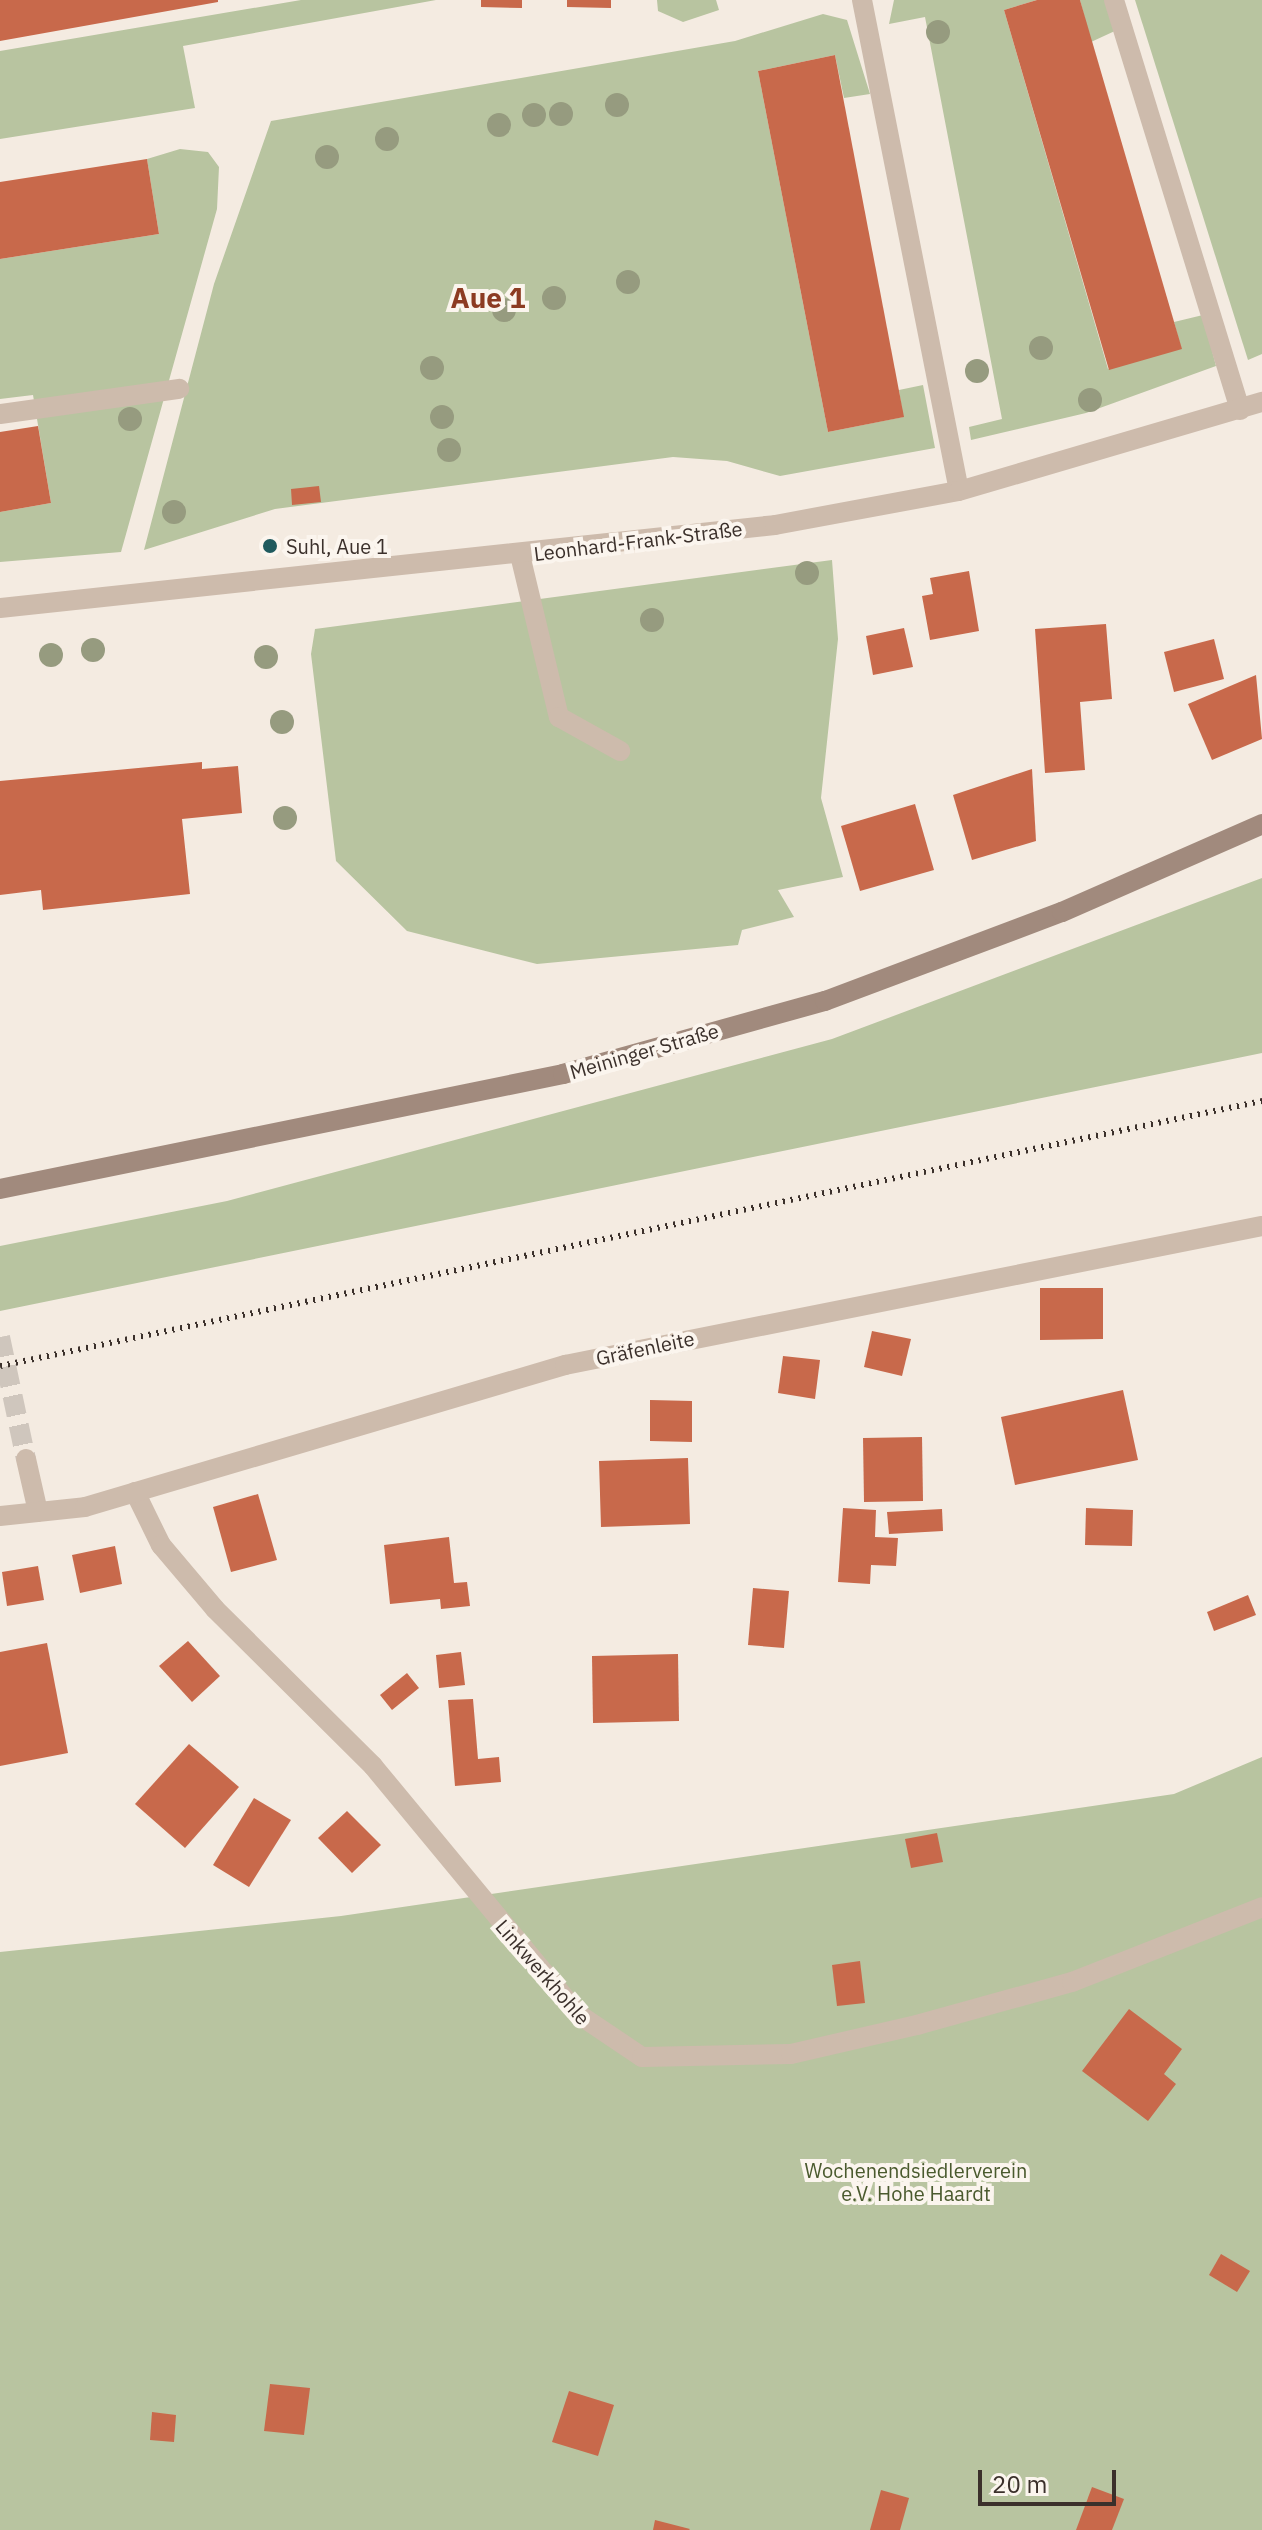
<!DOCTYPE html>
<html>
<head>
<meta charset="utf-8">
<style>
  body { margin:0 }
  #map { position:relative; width:1262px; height:2530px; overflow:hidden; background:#f4ebe1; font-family:"IBM Plex Sans",sans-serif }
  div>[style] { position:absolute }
  .green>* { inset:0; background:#b8c4a0 }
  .building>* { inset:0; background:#c8694b }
  .minor-tunnel>* { height:20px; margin-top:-10px; transform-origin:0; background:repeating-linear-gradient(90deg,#cfc6bd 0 20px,transparent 0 30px) }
  .service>* { height:20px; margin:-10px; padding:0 10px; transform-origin:10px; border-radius:10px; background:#cdbbac }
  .minor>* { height:20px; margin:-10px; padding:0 10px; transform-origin:10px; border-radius:10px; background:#cdbbac }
  .secondary>* { height:20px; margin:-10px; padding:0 10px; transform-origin:10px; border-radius:10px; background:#a18a7d }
  .rail>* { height:6px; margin-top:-3px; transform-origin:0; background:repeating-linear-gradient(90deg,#3b302b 0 2px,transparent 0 8px) }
  .trees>* { width:24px; height:24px; margin:-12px; border-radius:50%; background:#969b7f }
  .dots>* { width:22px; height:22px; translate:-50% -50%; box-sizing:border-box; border:4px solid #fbf5ee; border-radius:50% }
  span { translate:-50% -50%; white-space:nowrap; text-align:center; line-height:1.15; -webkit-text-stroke:8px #fbf5ee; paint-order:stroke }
  .street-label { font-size:20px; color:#3b302b }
  .poi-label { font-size:20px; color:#3b302b }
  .left { translate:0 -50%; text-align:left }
  .park-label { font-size:20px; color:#4a5a2e }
  .district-label { font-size:28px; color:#8c3b22; font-weight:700 }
  .scale { position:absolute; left:978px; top:2470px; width:138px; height:36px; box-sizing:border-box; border:4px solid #3b302b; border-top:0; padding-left:10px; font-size:24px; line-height:28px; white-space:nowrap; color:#3b302b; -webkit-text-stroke:6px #fbf5ee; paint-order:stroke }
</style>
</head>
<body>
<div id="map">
  <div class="green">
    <div style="clip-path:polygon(301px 0,436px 0,183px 46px,195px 108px,0 139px,0 51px)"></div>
    <div style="clip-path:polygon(657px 0,716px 0,719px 10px,683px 22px,658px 11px)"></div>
    <div style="clip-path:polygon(894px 0,1037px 0,1004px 10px,1108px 369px,1181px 348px,1174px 322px,1203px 315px,1216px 366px,1086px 413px,971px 440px,969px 427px,1002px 419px,925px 17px,889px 24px)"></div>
    <div style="clip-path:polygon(1080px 0,1109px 0,1117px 30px,1091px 42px)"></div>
    <div style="clip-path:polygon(1135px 0,1262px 0,1262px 354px,1248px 360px)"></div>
    <div style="clip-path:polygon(823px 14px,847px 20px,870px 94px,844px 98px,835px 55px,758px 71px,828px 432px,903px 417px,899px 390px,923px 385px,935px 448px,780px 476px,727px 461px,673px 457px,275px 509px,144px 550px,214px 284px,271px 121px,735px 41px)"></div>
    <div style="clip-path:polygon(180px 149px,208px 152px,219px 167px,217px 209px,121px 552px,0 562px,0 512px,51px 503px,33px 395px,0 399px,0 259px,159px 234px,147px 159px)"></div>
    <div style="clip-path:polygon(832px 560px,838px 639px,821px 798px,843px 877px,778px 890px,794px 917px,742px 930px,738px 945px,537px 964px,407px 931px,336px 861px,311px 654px,315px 629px)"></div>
    <div style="clip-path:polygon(1262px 878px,1262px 1053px,0 1311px,0 1246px,227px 1201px,832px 1039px)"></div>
    <div style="clip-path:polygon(1262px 1757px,1262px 2530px,0 2530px,0 1952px,341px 1916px,1174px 1794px)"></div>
  </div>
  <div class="building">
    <div style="clip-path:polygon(0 0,218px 0,218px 2px,0 41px)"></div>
    <div style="clip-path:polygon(481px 0,522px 0,522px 8px,481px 7px)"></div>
    <div style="clip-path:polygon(567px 0,611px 0,611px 8px,567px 7px)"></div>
    <div style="clip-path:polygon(1037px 0,1080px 0,1182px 349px,1109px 370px,1004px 10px)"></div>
    <div style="clip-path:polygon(835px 55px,904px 417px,828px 432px,758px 71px)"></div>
    <div style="clip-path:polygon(147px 159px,159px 234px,0 259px,0 182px)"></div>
    <div style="clip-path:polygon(38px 426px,51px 503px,0 512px,0 432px)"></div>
    <div style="clip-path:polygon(319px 486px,321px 502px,292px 505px,291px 489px)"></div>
    <div style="clip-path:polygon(969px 571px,979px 631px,930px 640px,922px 596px,933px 594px,930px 578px)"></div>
    <div style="clip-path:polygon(1106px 624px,1112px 699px,1080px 702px,1085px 770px,1045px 773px,1035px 629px)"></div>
    <div style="clip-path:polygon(904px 628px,913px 667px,873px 675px,866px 636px)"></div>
    <div style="clip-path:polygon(1214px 639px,1224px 679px,1174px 692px,1164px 652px)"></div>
    <div style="clip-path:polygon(1256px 675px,1262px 739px,1212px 760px,1188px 704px)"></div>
    <div style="clip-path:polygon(202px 762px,202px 769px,238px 766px,242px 813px,182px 819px,190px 894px,43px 910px,41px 890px,0 895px,0 781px)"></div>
    <div style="clip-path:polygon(1032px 769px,1036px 841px,972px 860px,953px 795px)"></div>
    <div style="clip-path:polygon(915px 804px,934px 870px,860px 891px,841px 826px)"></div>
    <div style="clip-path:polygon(1040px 1288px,1103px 1288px,1103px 1339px,1040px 1340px)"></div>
    <div style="clip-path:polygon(872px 1331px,911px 1339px,902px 1376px,864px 1367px)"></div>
    <div style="clip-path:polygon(783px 1356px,820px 1360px,815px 1399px,778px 1393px)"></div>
    <div style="clip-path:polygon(1123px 1390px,1138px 1460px,1015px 1485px,1001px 1417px)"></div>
    <div style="clip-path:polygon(650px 1400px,692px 1401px,692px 1442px,650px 1441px)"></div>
    <div style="clip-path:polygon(922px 1437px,923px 1501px,864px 1502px,863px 1438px)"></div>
    <div style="clip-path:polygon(688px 1458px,690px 1524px,601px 1527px,599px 1461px)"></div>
    <div style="clip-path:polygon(258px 1494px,277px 1560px,231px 1572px,213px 1507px)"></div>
    <div style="clip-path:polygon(843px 1508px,876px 1510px,875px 1537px,898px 1538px,896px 1566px,871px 1565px,870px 1584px,838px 1582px)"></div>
    <div style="clip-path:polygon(1086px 1508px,1133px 1510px,1132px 1546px,1085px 1545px)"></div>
    <div style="clip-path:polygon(942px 1509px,943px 1531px,889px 1534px,887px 1512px)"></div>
    <div style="clip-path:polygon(449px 1537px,454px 1583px,467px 1582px,470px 1606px,441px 1609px,440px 1599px,390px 1604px,384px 1545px)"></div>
    <div style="clip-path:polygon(115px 1546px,122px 1584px,80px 1593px,72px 1555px)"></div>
    <div style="clip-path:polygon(38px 1566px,44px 1600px,7px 1606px,2px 1572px)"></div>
    <div style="clip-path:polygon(753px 1588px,789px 1591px,784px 1648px,748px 1645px)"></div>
    <div style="clip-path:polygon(1248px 1595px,1256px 1615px,1214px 1631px,1207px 1612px)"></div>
    <div style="clip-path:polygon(188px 1641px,220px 1676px,192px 1702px,159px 1666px)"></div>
    <div style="clip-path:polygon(47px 1643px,68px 1753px,0 1766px,0 1652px)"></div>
    <div style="clip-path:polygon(461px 1652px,465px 1685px,439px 1688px,436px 1655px)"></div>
    <div style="clip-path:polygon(678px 1654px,679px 1721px,593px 1723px,592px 1656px)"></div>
    <div style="clip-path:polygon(407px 1673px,419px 1688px,392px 1710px,380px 1695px)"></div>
    <div style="clip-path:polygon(473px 1699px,478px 1759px,499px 1757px,501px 1782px,455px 1786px,448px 1700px)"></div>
    <div style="clip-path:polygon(189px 1744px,239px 1787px,185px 1848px,135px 1804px)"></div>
    <div style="clip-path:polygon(254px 1798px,291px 1820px,249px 1887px,213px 1865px)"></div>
    <div style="clip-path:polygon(347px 1811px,381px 1845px,352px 1873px,318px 1838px)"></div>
    <div style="clip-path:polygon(937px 1833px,943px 1862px,911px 1868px,905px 1839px)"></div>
    <div style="clip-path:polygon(860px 1961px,865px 2003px,837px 2006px,832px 1965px)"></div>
    <div style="clip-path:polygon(1129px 2009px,1182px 2049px,1164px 2074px,1176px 2084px,1148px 2121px,1082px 2071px)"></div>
    <div style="clip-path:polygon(1221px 2254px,1250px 2271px,1237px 2292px,1209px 2275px)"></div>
    <div style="clip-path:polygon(270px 2384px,310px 2388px,304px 2435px,264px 2431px)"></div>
    <div style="clip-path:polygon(569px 2391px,614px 2405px,598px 2456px,552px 2442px)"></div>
    <div style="clip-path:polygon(152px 2412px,176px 2415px,174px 2442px,150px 2440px)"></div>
    <div style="clip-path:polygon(1092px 2487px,1124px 2499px,1112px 2530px,1076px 2530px)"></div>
    <div style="clip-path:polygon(881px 2490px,909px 2498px,900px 2530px,870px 2530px)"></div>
    <div style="clip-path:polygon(655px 2520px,690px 2529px,689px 2530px,653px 2530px)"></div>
  </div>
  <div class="minor-tunnel">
    <div style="left:0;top:1337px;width:125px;rotate:78deg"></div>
  </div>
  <div class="service">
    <div style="left:862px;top:0;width:500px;rotate:78.82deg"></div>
    <div style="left:1114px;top:0;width:429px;rotate:72.9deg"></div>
    <div style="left:0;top:414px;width:181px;rotate:-8deg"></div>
    <div style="left:520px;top:555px;width:167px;rotate:76.5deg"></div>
    <div style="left:559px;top:717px;width:70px;rotate:29.1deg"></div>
  </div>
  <div class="minor">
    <div style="left:0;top:608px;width:779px;rotate:-6.11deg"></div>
    <div style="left:775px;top:525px;width:187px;rotate:-10.5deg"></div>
    <div style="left:959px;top:491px;width:316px;rotate:-16.4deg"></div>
    <div style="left:26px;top:1459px;width:54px;rotate:77.2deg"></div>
    <div style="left:135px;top:1492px;width:59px;rotate:63.9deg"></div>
    <div style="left:161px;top:1545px;width:84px;rotate:49.8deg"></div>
    <div style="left:215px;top:1609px;width:223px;rotate:44.8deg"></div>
    <div style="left:373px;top:1766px;width:322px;rotate:50.4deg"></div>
    <div style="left:578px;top:2014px;width:77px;rotate:33.9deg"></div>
    <div style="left:642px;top:2057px;width:149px;rotate:-1.2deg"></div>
    <div style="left:791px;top:2054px;width:129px;rotate:-13deg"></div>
    <div style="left:917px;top:2025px;width:161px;rotate:-15.5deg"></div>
    <div style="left:1072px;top:1982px;width:204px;rotate:-21.5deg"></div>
    <div style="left:0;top:1516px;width:85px;rotate:-6deg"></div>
    <div style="left:85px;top:1507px;width:501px;rotate:-16.48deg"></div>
    <div style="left:565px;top:1365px;width:711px;rotate:-11.28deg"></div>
  </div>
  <div class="secondary">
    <div style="left:0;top:1189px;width:575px;rotate:-11.54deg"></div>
    <div style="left:563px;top:1074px;width:272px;rotate:-15.6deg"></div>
    <div style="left:825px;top:1001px;width:253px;rotate:-20.6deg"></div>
    <div style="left:1062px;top:912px;width:219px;rotate:-23.7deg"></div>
  </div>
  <div class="rail">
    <div style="left:0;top:1366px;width:1290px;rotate:-11.86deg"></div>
  </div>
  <div class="trees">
    <div style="left:938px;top:32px"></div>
    <div style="left:617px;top:105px"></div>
    <div style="left:561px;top:114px"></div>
    <div style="left:534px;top:115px"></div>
    <div style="left:499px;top:125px"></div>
    <div style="left:387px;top:139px"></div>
    <div style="left:327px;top:157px"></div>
    <div style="left:628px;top:282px"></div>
    <div style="left:554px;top:298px"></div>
    <div style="left:504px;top:310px"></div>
    <div style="left:1041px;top:348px"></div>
    <div style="left:432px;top:368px"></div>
    <div style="left:977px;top:371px"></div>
    <div style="left:1090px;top:400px"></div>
    <div style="left:442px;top:417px"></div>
    <div style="left:130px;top:419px"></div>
    <div style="left:449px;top:450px"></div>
    <div style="left:174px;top:512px"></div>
    <div style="left:807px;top:573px"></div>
    <div style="left:652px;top:620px"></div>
    <div style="left:93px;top:650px"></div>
    <div style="left:51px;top:655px"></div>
    <div style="left:266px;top:657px"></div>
    <div style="left:282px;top:722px"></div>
    <div style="left:285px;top:818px"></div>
  </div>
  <div class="dots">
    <div style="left:270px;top:546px;background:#1f5a5e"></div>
  </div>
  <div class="street-label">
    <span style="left:638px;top:541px;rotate:-7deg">Leonhard-Frank-Straße</span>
    <span style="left:644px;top:1051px;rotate:-16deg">Meininger Straße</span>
    <span style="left:645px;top:1348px;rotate:-12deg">Gräfenleite</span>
    <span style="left:543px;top:1972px;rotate:49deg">Linkwerkhohle</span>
  </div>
  <div class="poi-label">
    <span class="left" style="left:286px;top:546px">Suhl, Aue 1</span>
  </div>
  <div class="park-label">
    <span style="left:916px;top:2182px">Wochenendsiedlerverein<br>e.V. Hohe Haardt</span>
  </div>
  <div class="district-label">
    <span style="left:488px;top:298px">Aue 1</span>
  </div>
  <div class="scale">20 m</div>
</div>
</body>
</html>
